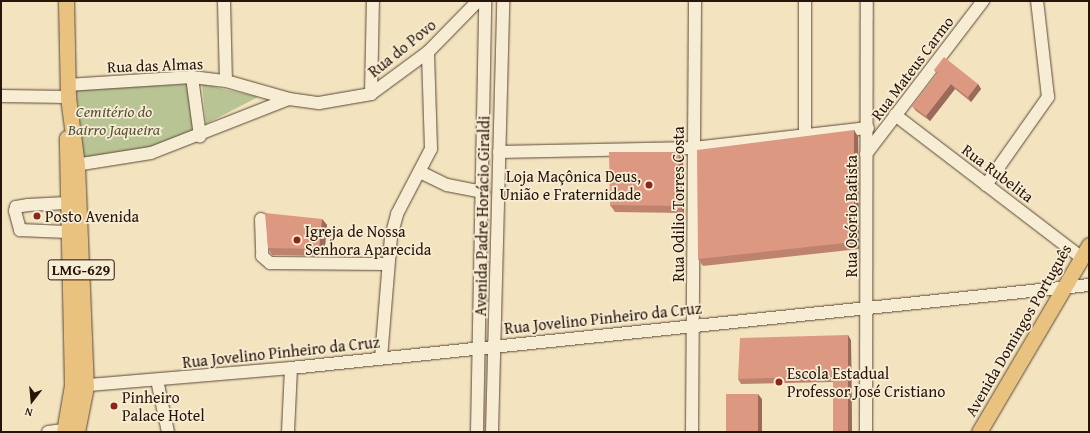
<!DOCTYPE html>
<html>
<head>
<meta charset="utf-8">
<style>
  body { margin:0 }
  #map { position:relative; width:1090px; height:433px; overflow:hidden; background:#f3e3bf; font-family:"Gentium Book Plus",serif }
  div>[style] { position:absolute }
  .green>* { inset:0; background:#b8c494 }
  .roads { filter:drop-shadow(0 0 1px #5b4836) drop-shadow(0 0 1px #5b4836) }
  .minor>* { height:12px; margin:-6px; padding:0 6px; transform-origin:6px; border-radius:6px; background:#f7edd5 }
  .major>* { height:15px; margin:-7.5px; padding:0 7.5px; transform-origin:7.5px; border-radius:7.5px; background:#eac280 }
  .wall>* { inset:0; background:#bd836f }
  .shaded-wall>* { inset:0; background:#9a6a5a }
  .building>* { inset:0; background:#dc9881 }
  .dots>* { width:11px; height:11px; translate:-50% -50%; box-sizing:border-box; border:2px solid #f7edd5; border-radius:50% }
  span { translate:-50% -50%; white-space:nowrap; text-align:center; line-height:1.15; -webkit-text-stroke:3.5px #f7edd5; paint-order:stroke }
  .shield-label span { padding:1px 3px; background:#f7edd5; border:1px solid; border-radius:3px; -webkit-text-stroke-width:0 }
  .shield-label { font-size:15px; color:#281408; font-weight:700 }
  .street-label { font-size:16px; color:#281408 }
  .park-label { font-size:16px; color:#5a5239; font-style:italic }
  .poi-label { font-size:16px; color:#281408 }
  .right { translate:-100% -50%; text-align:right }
  .left { translate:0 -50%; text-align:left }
  .frame { position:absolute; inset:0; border:2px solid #281408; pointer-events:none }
  .north { position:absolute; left:12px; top:381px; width:40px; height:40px; -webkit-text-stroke:3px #f7edd5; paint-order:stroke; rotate:196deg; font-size:11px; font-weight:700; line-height:16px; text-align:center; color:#281408 }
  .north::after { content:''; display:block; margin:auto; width:14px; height:18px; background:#281408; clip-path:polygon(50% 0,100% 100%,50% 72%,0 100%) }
</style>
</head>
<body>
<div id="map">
  <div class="green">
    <div style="clip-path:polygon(188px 84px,194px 130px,169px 144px,84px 159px,76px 90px)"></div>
    <div style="clip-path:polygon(202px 84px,258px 97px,206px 124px)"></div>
  </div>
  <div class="roads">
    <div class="minor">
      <div style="left:224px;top:1px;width:80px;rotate:88.6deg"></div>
      <div style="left:192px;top:77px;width:60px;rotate:82.3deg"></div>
      <div style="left:67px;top:85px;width:125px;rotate:-3.7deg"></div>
      <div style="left:192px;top:77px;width:34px;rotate:7deg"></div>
      <div style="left:226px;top:81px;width:66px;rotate:15.9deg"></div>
      <div style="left:371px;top:94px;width:93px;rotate:-88.8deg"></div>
      <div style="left:1px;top:96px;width:67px;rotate:0.9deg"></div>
      <div style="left:895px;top:115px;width:234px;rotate:37.4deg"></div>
      <div style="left:805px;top:134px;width:133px;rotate:-90deg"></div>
      <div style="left:499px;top:152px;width:195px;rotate:-1.2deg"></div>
      <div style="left:694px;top:148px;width:175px;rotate:-6.6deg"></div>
      <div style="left:866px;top:154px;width:193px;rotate:-52.6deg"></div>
      <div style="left:69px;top:166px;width:83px;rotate:-9deg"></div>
      <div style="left:151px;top:153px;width:148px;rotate:-21.4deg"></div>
      <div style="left:289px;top:99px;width:30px;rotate:8deg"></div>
      <div style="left:319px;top:103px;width:53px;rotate:-9.8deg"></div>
      <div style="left:371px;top:94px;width:71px;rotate:-36.4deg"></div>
      <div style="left:428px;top:52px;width:71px;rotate:-45.6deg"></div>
      <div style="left:420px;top:172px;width:30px;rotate:26deg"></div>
      <div style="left:447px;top:185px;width:37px;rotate:11deg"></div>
      <div style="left:986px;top:185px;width:108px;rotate:-54.8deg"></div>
      <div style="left:1048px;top:97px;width:97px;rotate:-96.5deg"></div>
      <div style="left:66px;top:203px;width:38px;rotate:177deg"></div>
      <div style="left:28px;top:205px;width:12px;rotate:171deg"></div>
      <div style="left:16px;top:207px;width:4px;rotate:104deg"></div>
      <div style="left:15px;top:211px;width:20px;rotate:75deg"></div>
      <div style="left:20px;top:230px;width:47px;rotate:2.4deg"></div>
      <div style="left:261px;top:219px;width:37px;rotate:88deg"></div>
      <div style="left:262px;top:256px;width:11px;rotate:41deg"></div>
      <div style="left:270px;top:263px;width:117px;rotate:0.5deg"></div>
      <div style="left:381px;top:358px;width:121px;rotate:-85.3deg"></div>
      <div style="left:391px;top:237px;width:24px;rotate:-75deg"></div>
      <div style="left:397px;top:214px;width:73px;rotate:-62.4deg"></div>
      <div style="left:431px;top:149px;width:97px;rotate:-91.8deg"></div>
      <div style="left:157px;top:380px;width:53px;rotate:78.1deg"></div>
      <div style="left:77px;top:386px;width:215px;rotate:-4.8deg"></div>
      <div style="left:291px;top:368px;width:802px;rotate:-5.94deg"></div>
      <div style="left:48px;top:432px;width:24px;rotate:-7deg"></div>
      <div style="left:288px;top:432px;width:64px;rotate:-87.3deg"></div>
      <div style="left:477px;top:432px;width:431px;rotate:-88.9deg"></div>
      <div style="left:492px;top:432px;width:431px;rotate:-88.5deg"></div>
      <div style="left:692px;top:432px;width:431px;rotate:-89.6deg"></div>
      <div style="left:866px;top:432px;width:431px;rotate:-89.9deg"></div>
    </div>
    <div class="major">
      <div style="left:66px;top:1px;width:96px;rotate:88.8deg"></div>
      <div style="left:68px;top:97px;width:69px;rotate:82.5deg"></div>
      <div style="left:77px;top:165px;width:221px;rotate:87.7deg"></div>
      <div style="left:86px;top:386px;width:47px;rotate:101.1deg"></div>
      <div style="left:64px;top:432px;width:48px;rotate:-80.3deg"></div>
      <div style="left:72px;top:385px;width:247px;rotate:-91.2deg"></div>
      <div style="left:979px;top:432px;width:217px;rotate:-59.5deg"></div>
    </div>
  </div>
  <div class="wall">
    <div style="clip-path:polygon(934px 70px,978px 84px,981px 89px,971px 102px,955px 89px,930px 121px,916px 111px,912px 106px,937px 74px)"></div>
    <div style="clip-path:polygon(854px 130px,858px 137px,859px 249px,703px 266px,698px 259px)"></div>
    <div style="clip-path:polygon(683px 159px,684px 213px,615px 212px,610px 205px)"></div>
    <div style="clip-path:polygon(322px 219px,327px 225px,324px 256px,272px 255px,268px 248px)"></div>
    <div style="clip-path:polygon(851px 340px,852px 432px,833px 432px,833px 382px,741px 384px,738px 379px)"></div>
  </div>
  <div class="shaded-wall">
    <div style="clip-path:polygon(951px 84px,955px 89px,930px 121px,926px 116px)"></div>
    <div style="clip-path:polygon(978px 84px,981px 89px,971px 102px,968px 97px)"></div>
    <div style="clip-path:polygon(854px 130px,858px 137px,859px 249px,854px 242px)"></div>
    <div style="clip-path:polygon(679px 152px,683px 159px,684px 213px,680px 206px)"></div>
    <div style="clip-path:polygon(322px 219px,327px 225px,324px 256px,319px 249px)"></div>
    <div style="clip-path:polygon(848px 335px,851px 340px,852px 432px,848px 432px)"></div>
    <div style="clip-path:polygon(758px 394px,762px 399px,762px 432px,758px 432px)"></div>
  </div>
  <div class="building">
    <div style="clip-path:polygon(944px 57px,978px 84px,968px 97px,951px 84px,926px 116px,912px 106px,938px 73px,934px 70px)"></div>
    <div style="clip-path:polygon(854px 130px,854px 242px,698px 259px,697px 150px)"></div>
    <div style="clip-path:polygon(609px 152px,679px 152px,680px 206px,610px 205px)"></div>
    <div style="clip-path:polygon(265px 213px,322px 219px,319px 249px,268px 248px)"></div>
    <div style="clip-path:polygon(848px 335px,848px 432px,833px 432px,833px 376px,738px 379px,740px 338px)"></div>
    <div style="clip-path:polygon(726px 394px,758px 394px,758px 432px,726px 432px)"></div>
  </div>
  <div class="dots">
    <div style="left:649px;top:185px;background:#8f2418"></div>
    <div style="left:37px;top:216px;background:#8f2418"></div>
    <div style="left:297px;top:240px;background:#8f2418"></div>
    <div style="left:779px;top:382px;background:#8f2418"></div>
    <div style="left:114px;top:406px;background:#8f2418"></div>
  </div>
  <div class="shield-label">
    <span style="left:81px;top:270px">LMG-629</span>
  </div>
  <div class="street-label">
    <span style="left:402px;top:48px;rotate:-39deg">Rua do Povo</span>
    <span style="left:155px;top:65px;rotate:-2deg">Rua das Almas</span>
    <span style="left:912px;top:68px;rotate:-53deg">Rua Mateus Carmo</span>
    <span style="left:998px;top:173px;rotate:37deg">Rua Rubelita</span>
    <span style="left:678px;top:204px;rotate:-90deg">Rua Odilio Torres Costa</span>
    <span style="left:482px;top:216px;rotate:-89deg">Avenida Padre Horácio Giraldi</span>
    <span style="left:851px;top:216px;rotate:-90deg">Rua Osório Batista</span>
    <span style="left:603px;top:318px;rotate:-6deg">Rua Jovelino Pinheiro da Cruz</span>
    <span style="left:1018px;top:330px;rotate:-60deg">Avenida Domingos Português</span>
    <span style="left:281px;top:352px;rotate:-6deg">Rua Jovelino Pinheiro da Cruz</span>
  </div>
  <div class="park-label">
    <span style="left:114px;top:120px">Cemitério do<br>Bairro Jaqueira</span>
  </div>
  <div class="poi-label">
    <span class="right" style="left:641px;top:185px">Loja Maçônica Deus,<br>União e Fraternidade</span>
    <span class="left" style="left:45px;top:216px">Posto Avenida</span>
    <span class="left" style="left:305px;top:240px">Igreja de Nossa<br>Senhora Aparecida</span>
    <span class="left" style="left:787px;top:382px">Escola Estadual<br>Professor José Cristiano</span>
    <span class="left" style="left:122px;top:406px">Pinheiro<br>Palace Hotel</span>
  </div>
  <div class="frame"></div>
  <div class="north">N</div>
</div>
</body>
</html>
